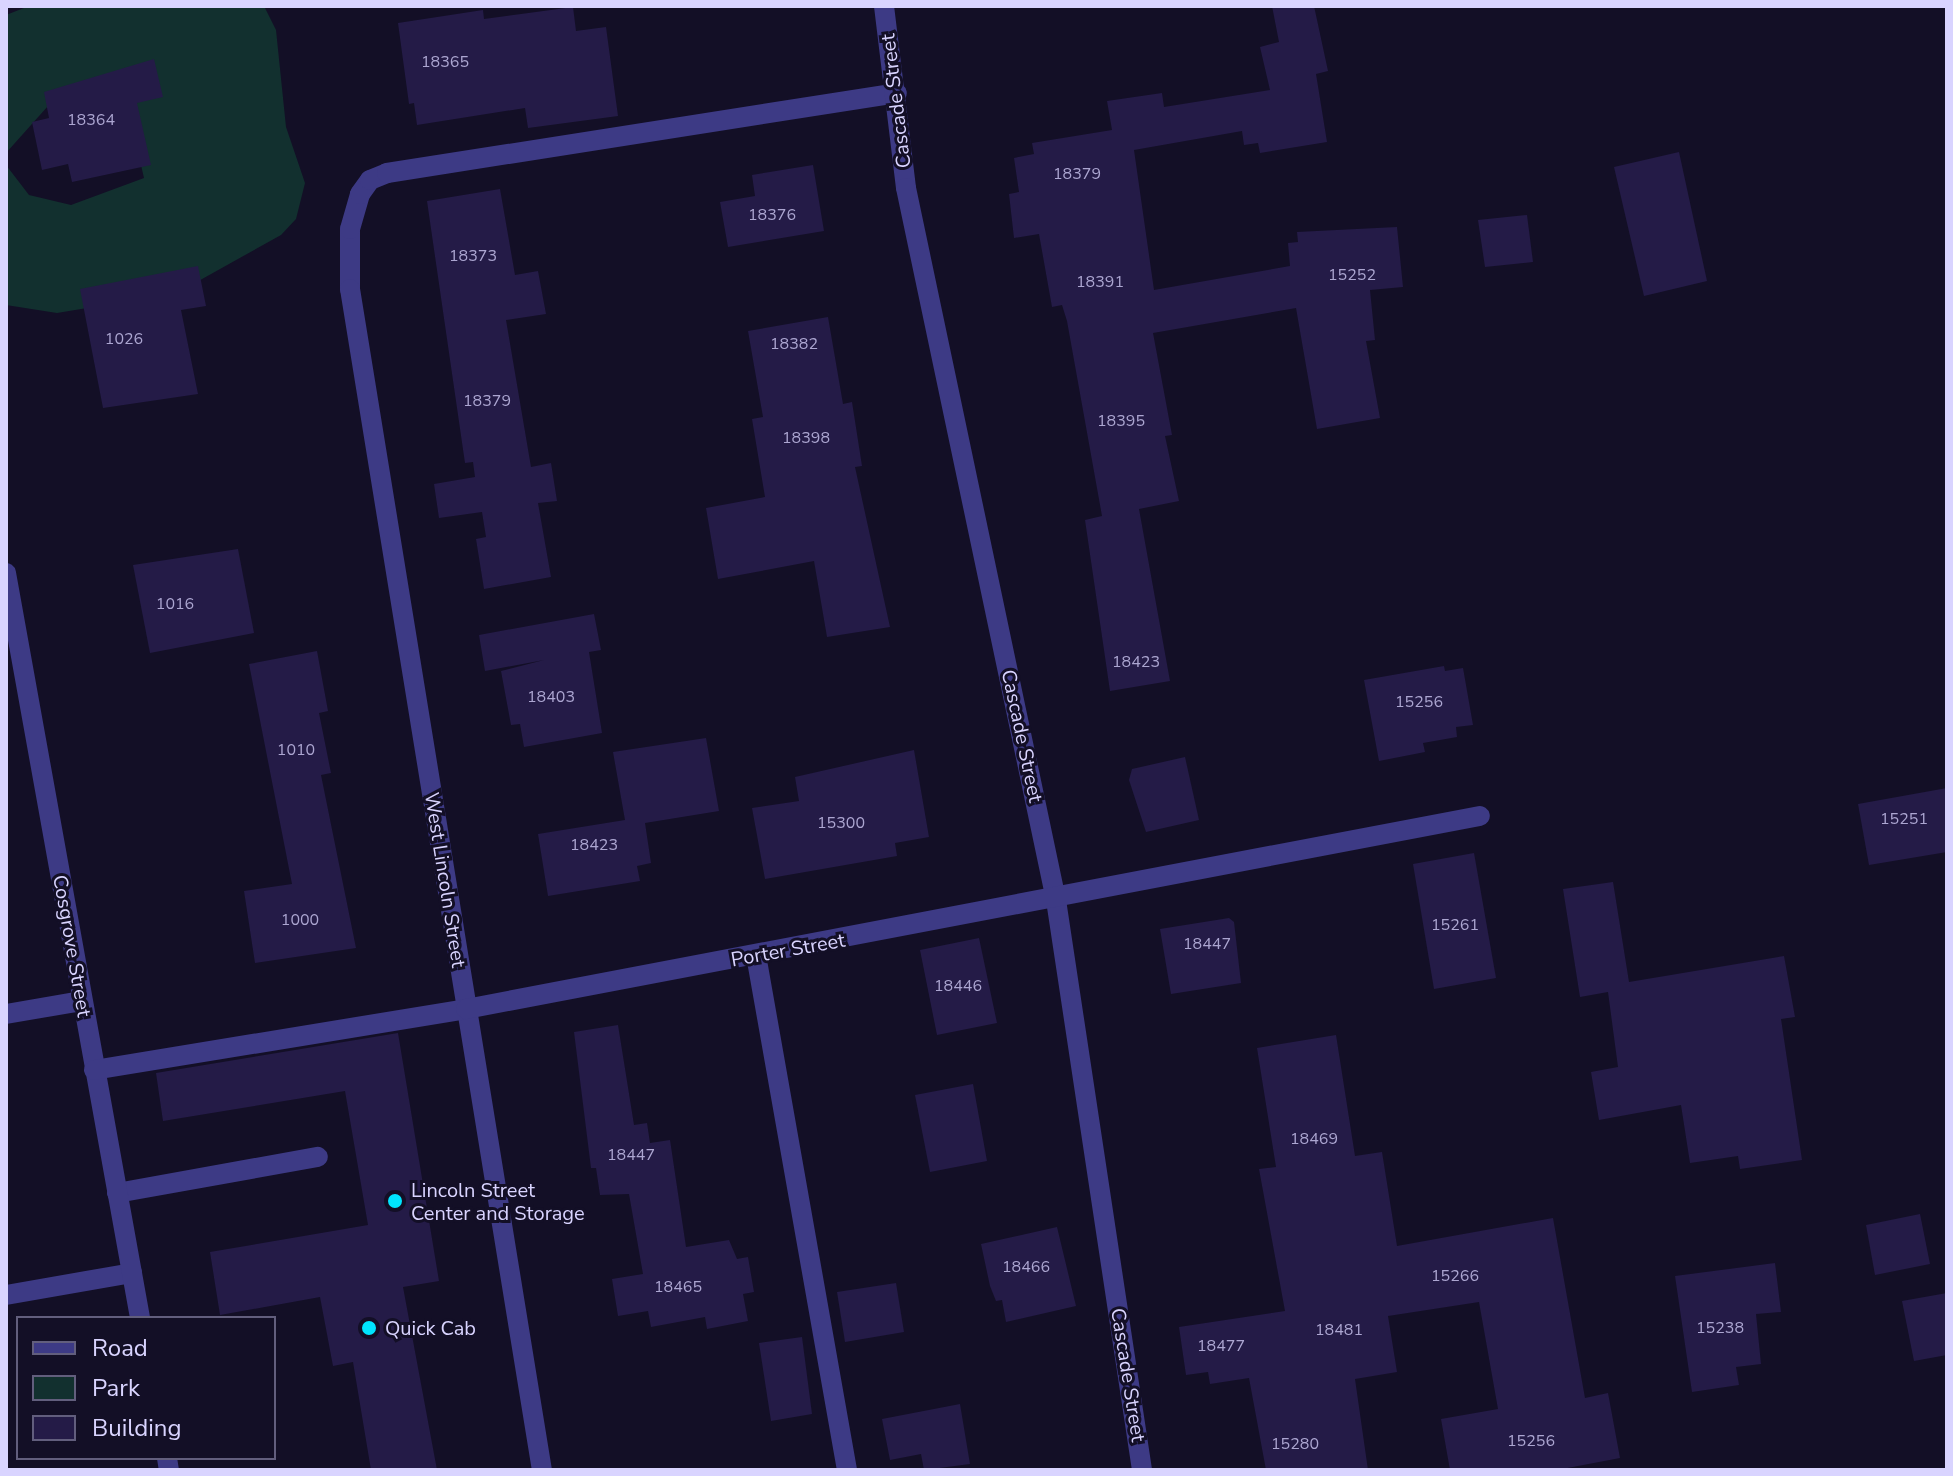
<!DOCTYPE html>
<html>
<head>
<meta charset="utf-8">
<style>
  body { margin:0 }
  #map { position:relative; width:1953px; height:1476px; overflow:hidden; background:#130f26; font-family:"Nunito Sans",sans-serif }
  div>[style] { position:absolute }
  .green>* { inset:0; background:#12302f }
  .building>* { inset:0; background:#241b47 }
  .lane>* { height:20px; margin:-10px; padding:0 10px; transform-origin:10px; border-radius:10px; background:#3d3a85 }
  .street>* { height:20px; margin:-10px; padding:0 10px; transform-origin:10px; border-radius:10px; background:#3d3a85 }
  .dots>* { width:22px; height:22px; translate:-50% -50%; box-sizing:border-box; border:4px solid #130f26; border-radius:50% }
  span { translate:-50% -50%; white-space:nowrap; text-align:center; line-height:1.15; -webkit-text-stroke:6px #130f26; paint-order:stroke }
  .number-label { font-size:16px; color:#aca6d1 }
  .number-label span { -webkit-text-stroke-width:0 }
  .street-label { font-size:20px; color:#d9d4ff }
  .poi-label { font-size:20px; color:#d9d4ff }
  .left { translate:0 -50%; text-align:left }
  .frame { position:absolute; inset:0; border:8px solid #d9d4ff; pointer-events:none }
  .legend { position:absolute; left:16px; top:1316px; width:260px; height:144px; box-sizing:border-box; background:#130f26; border:2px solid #625e7d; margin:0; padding:10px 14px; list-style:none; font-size:24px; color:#d9d4ff }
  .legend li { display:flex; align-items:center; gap:16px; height:40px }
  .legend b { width:40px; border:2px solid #625e7d }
</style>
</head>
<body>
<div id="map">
  <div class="green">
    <div style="clip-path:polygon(29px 6px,264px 6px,276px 30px,286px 127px,305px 183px,296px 219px,281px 235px,177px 293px,57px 313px,6px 305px,6px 165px,29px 195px,71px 205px,144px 178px,123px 88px,65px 87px,6px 153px,6px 15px)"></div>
  </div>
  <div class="building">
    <div style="clip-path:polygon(1272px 6px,1314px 6px,1328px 71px,1316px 74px,1327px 142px,1260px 153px,1258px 143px,1244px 145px,1242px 131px,1134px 150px,1154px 290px,1290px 266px,1288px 243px,1298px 242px,1297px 232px,1397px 227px,1403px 287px,1370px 290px,1375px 340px,1366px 341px,1380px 418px,1317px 429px,1296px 308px,1153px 333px,1172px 435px,1165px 436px,1179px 501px,1139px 509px,1170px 681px,1110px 691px,1085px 520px,1102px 516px,1067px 321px,1062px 305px,1052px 307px,1039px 234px,1014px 238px,1009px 194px,1019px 192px,1014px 158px,1034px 154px,1032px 143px,1112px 130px,1107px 101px,1162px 93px,1164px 107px,1270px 90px,1260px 47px,1279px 42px)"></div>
    <div style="clip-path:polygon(573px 7px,576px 31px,606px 27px,618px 116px,528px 128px,525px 108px,417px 125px,414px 103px,409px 104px,398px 23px,483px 10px,484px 19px)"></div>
    <div style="clip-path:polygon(154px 59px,163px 97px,137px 103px,151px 165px,72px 182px,68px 164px,42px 170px,32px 122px,49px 118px,44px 92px)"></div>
    <div style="clip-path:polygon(1679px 152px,1707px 281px,1644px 296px,1614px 167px)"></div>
    <div style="clip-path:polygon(813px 165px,824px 231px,728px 247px,720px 202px,755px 196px,752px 175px)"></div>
    <div style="clip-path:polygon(500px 189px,515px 275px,538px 271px,546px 314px,506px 320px,531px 467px,551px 463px,557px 501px,538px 503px,551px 577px,484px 589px,476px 539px,486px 537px,482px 512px,439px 518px,434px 484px,475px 477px,473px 462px,465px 463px,427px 201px)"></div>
    <div style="clip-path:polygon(1527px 215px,1533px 262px,1485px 267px,1478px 220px)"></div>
    <div style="clip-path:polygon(198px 266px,206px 306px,181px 310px,198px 394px,103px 408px,80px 289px)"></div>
    <div style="clip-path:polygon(828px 317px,843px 404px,852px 402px,862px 466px,855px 467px,890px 627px,827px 637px,814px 561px,718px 579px,706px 508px,765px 497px,752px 419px,763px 417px,748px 331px)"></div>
    <div style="clip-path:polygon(238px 549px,254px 633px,150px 653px,133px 565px)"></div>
    <div style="clip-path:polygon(594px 614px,601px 650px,589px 652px,602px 733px,524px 747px,520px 724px,511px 725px,501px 671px,544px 660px,485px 671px,479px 635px)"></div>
    <div style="clip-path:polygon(317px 651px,328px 711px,319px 713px,331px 773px,321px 775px,356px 948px,255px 963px,244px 891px,292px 884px,249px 664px)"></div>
    <div style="clip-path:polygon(1444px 666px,1445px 671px,1463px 668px,1473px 725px,1456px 727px,1457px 737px,1423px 743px,1425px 752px,1379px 761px,1364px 680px)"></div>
    <div style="clip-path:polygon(706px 738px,719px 811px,645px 823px,651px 863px,637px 866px,640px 881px,548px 896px,538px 834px,625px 820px,613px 752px)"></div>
    <div style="clip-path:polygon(914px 750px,929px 837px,895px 843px,897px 856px,765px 879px,752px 808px,799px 801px,795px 777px)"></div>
    <div style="clip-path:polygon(1185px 757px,1199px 820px,1146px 832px,1129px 780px,1132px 769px)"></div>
    <div style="clip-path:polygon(1947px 788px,1947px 852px,1869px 865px,1858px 804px)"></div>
    <div style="clip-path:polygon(1474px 853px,1496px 978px,1434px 989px,1413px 864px)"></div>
    <div style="clip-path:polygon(1613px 882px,1629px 982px,1784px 956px,1795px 1017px,1781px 1019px,1802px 1160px,1740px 1169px,1738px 1156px,1690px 1163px,1681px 1105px,1599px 1120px,1591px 1072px,1618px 1067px,1608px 992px,1580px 997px,1563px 889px)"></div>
    <div style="clip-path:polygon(1229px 918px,1234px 922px,1241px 983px,1171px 994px,1160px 929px)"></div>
    <div style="clip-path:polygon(979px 938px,997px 1023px,937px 1035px,920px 950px)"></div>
    <div style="clip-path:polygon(618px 1025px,634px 1125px,647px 1123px,650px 1143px,670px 1140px,686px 1247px,729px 1240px,737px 1259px,748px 1257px,754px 1292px,743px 1294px,748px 1321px,707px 1329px,705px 1317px,651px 1327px,648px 1311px,618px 1316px,612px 1279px,643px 1274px,629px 1194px,600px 1195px,596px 1168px,591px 1168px,574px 1032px)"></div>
    <div style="clip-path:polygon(398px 1033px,439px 1281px,403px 1287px,437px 1470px,371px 1470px,353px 1362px,333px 1366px,320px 1297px,220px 1315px,210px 1252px,368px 1225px,345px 1091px,163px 1121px,156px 1073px)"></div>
    <div style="clip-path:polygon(1336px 1035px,1355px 1156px,1382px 1152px,1397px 1246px,1553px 1218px,1585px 1398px,1608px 1393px,1620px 1458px,1557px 1470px,1450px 1470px,1441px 1419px,1498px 1409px,1479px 1302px,1388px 1316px,1397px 1372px,1355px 1379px,1368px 1470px,1266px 1470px,1249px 1378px,1210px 1384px,1208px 1372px,1186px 1375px,1179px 1327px,1285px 1311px,1259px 1169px,1276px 1167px,1257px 1048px)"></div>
    <div style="clip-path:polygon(973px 1084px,987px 1161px,930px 1172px,915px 1095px)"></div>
    <div style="clip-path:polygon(1920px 1214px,1930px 1264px,1875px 1275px,1866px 1225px)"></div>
    <div style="clip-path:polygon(1057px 1227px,1076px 1306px,1006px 1322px,1002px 1300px,996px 1301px,990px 1286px,981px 1244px)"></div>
    <div style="clip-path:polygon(1775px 1263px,1781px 1312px,1756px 1314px,1761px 1364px,1736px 1367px,1739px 1385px,1692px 1392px,1675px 1276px)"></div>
    <div style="clip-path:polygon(896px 1283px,904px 1332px,845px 1342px,837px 1292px)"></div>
    <div style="clip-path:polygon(1947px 1293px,1947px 1355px,1914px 1361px,1902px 1301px)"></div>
    <div style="clip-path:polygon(802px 1337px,812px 1414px,771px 1421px,759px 1343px)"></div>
    <div style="clip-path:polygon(960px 1404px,970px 1464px,924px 1470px,921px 1454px,890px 1460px,882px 1419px)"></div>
  </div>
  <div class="lane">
    <div style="left:350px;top:289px;width:60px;rotate:-90deg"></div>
    <div style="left:350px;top:229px;width:36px;rotate:-74deg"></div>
    <div style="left:360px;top:194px;width:17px;rotate:-54deg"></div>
    <div style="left:370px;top:180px;width:18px;rotate:-22deg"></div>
    <div style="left:387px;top:173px;width:516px;rotate:-8.91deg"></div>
    <div style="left:756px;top:955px;width:523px;rotate:79.98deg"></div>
    <div style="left:6px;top:1014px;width:76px;rotate:-9.8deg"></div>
    <div style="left:117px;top:1193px;width:204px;rotate:-10.2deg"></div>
    <div style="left:6px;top:1295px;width:128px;rotate:-9.9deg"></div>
  </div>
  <div class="street">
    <div style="left:884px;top:6px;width:183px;rotate:83.1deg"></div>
    <div style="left:906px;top:188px;width:728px;rotate:78.1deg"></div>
    <div style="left:1056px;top:900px;width:576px;rotate:81.42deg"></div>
    <div style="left:350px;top:289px;width:1197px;rotate:80.77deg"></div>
    <div style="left:6px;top:573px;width:757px;rotate:79.8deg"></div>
    <div style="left:94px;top:1070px;width:377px;rotate:-9.3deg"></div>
    <div style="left:466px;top:1009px;width:1032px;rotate:-10.78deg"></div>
    <div style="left:167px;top:1458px;width:12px;rotate:81deg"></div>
  </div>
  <div class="dots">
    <div style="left:395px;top:1201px;background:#00e5ff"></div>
    <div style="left:369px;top:1328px;background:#00e5ff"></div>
  </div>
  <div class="number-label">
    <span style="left:445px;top:62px">18365</span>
    <span style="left:91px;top:120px">18364</span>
    <span style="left:1077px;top:174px">18379</span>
    <span style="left:772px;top:215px">18376</span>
    <span style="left:473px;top:256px">18373</span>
    <span style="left:1352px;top:275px">15252</span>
    <span style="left:1100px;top:282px">18391</span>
    <span style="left:124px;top:339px">1026</span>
    <span style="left:794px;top:344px">18382</span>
    <span style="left:487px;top:401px">18379</span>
    <span style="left:1121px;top:421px">18395</span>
    <span style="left:806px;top:438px">18398</span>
    <span style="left:175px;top:604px">1016</span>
    <span style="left:1136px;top:662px">18423</span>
    <span style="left:551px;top:697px">18403</span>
    <span style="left:1419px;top:702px">15256</span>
    <span style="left:296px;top:750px">1010</span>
    <span style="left:1904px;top:819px">15251</span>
    <span style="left:841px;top:823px">15300</span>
    <span style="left:594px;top:845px">18423</span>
    <span style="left:300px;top:920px">1000</span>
    <span style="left:1455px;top:925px">15261</span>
    <span style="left:1207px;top:944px">18447</span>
    <span style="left:958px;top:986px">18446</span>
    <span style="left:1314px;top:1139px">18469</span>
    <span style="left:631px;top:1155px">18447</span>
    <span style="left:1026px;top:1267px">18466</span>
    <span style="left:1455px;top:1276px">15266</span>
    <span style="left:678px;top:1287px">18465</span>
    <span style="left:1720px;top:1328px">15238</span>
    <span style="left:1339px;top:1330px">18481</span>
    <span style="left:1221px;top:1346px">18477</span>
    <span style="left:1531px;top:1441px">15256</span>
    <span style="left:1295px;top:1444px">15280</span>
  </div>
  <div class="street-label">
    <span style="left:896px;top:101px;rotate:-97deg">Cascade Street</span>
    <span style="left:1022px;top:736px;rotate:78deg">Cascade Street</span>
    <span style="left:445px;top:880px;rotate:81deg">West Lincoln Street</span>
    <span style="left:72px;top:946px;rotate:80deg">Cosgrove Street</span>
    <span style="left:788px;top:950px;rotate:-10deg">Porter Street</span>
    <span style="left:1128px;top:1375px;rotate:81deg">Cascade Street</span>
  </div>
  <div class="poi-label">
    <span class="left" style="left:411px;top:1202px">Lincoln Street<br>Center and Storage</span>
    <span class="left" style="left:385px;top:1328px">Quick Cab</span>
  </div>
  <div class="frame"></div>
  <ul class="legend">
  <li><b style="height:10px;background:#3d3a85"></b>Road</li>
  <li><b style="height:22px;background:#12302f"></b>Park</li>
  <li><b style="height:22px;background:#241b47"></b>Building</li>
  </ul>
</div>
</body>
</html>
